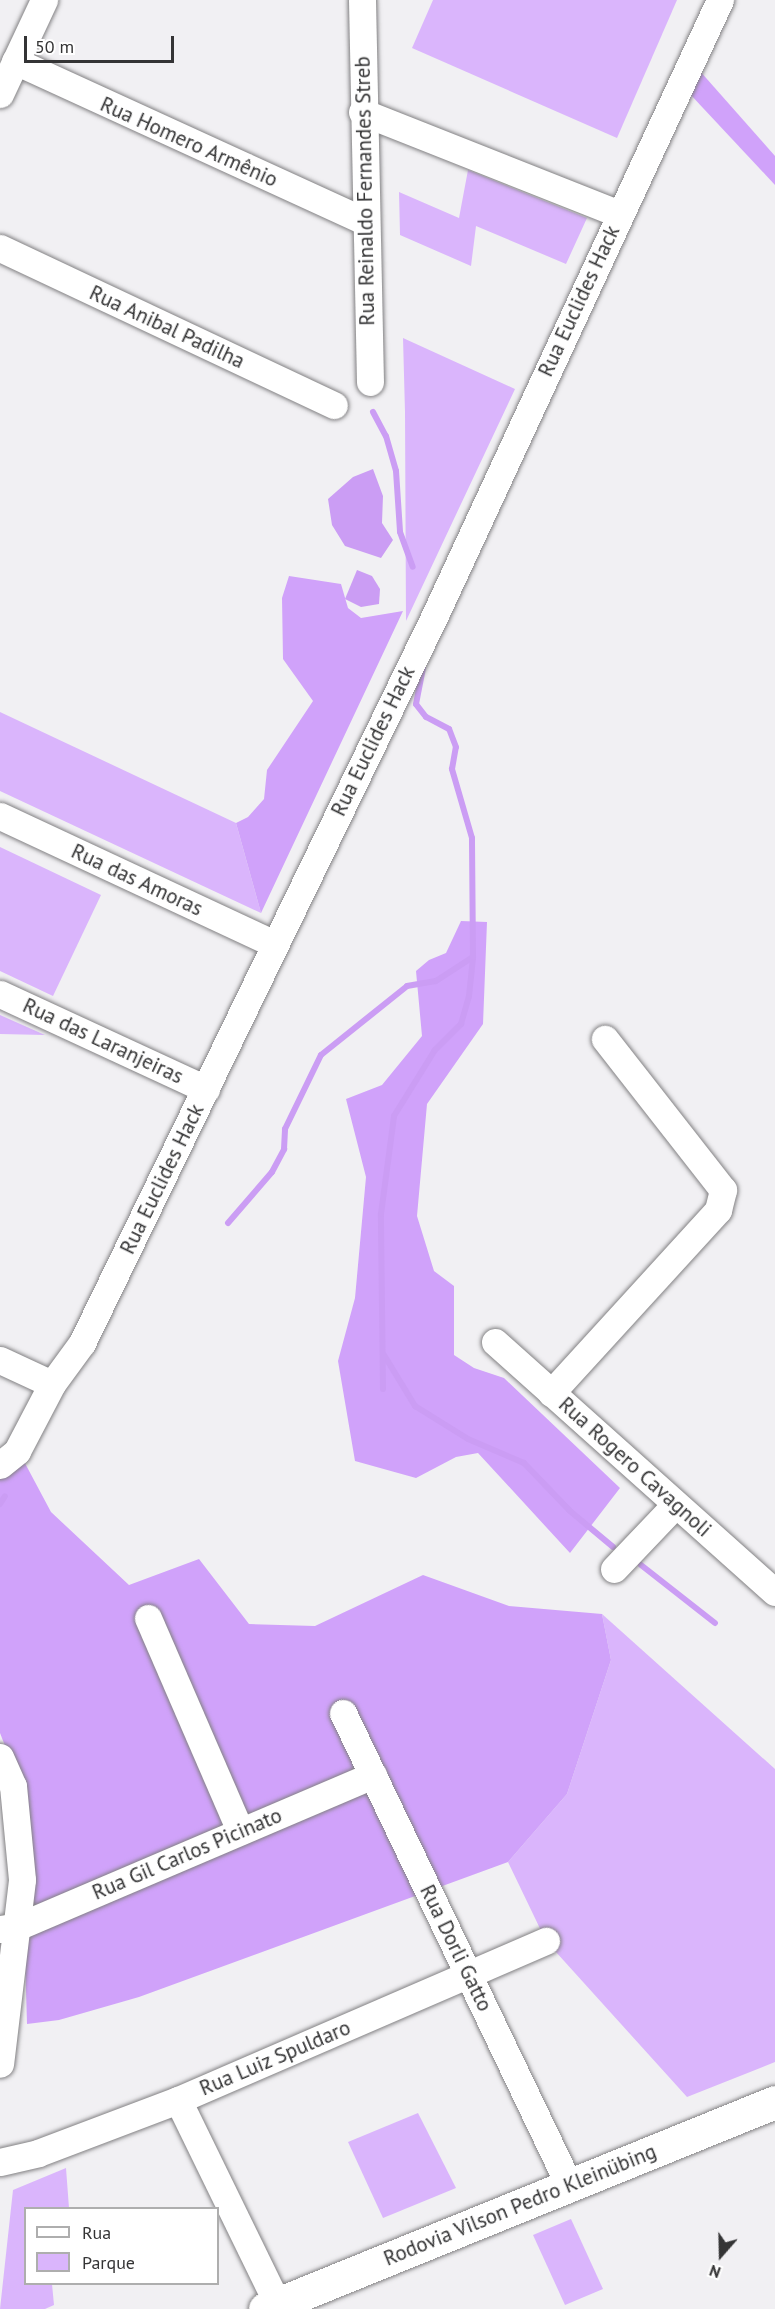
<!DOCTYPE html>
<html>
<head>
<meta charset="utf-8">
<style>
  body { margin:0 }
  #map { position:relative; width:775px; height:2309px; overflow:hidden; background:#f1f0f3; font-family:"PT Sans",sans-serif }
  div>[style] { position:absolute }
  .green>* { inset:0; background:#dab5fc }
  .forest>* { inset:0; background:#d0a2fa }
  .water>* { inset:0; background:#cb9df4 }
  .stream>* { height:6px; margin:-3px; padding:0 3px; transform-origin:3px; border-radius:3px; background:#cb9df4 }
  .roads { filter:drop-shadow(0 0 2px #828183) drop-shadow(0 0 2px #828183) }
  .minor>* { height:27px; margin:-13.5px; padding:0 13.5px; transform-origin:13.5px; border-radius:13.5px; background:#fff }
  .major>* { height:33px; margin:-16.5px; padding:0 16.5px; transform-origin:16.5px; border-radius:16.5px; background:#fff }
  span { translate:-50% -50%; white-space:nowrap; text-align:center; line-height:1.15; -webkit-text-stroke:4.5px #fff; paint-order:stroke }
  .street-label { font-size:21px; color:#343435 }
  .legend { position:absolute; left:24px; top:2207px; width:195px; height:78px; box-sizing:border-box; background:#fff; border:2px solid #aeaeae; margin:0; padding:8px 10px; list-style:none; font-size:18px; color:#343435 }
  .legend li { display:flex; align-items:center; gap:12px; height:30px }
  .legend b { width:30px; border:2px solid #aeaeae }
  .north { position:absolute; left:691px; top:2225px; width:60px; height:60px; -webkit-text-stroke:4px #fff; paint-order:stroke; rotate:200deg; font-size:16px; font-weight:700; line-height:24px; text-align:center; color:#343435 }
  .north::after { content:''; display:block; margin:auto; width:21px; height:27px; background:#343435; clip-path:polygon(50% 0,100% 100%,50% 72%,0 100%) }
  .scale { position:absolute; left:24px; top:36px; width:150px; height:27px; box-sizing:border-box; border:3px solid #343435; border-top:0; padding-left:8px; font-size:18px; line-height:21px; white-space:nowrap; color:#343435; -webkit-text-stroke:4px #fff; paint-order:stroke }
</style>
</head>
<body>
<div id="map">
  <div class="green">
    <div style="clip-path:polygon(433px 0,677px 0,617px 138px,412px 48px)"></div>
    <div style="clip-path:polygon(468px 170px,587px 218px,566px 264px,476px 226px,471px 266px,400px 235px,399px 192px,459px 218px)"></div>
    <div style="clip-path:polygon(403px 338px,515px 389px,406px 621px,405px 412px)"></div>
    <div style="clip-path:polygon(0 712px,236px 823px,261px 913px,0 791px)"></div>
    <div style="clip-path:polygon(0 847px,101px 895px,53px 996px,0 971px)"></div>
    <div style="clip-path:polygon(0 1015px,45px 1035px,0 1034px)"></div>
    <div style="clip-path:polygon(602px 1614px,775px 1769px,775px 2062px,687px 2097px,546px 1941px,508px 1862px,567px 1794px,611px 1660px)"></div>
    <div style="clip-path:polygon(418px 2113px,456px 2188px,383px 2218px,348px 2142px)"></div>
    <div style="clip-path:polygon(66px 2168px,69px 2208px,26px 2208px,26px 2284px,52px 2284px,54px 2305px,45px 2309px,0 2309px,13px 2190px)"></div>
    <div style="clip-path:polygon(571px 2219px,603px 2289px,565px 2305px,533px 2235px)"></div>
  </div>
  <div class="forest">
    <div style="clip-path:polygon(699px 70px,775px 156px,775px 185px,689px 93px)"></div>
    <div style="clip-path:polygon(289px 576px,341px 584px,348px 608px,361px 618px,403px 611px,261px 913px,236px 823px,248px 817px,264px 799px,267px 770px,313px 701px,283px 659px,282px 598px)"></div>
    <div style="clip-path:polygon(461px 921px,487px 922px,483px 1024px,427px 1104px,417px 1216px,434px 1271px,454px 1286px,454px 1355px,474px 1368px,504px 1378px,620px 1488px,570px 1553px,478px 1453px,456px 1457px,416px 1478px,355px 1461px,338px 1361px,355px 1298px,366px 1177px,346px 1099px,382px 1085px,422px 1036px,416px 971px,429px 960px,446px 953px)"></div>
    <div style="clip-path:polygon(19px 1452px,51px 1512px,129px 1585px,199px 1559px,249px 1624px,315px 1626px,423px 1575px,509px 1606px,602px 1614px,611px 1660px,567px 1794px,508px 1862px,139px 1997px,59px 2020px,27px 2024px,20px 1784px,0 1733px,0 1464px)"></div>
  </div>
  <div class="water">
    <div style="clip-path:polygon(373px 469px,383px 496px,382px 523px,393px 540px,381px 558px,345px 546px,332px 525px,328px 499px,353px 477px)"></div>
    <div style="clip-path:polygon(357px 570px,372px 576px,380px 589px,379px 604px,361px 607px,345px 599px)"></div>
  </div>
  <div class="stream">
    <div style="left:373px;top:412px;width:27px;rotate:62deg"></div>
    <div style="left:386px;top:436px;width:36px;rotate:74deg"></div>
    <div style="left:396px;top:471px;width:61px;rotate:86.2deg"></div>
    <div style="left:400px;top:532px;width:37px;rotate:70deg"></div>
    <div style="left:228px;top:1223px;width:67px;rotate:-49.2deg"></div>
    <div style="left:272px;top:1172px;width:26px;rotate:-62deg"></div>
    <div style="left:284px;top:1149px;width:20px;rotate:-87deg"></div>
    <div style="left:285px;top:1129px;width:82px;rotate:-64.1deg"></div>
    <div style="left:321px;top:1055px;width:110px;rotate:-38.7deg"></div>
    <div style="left:407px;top:986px;width:29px;rotate:-10deg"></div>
    <div style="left:436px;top:981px;width:44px;rotate:-33deg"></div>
    <div style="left:384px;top:1355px;width:60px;rotate:58.7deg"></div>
    <div style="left:415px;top:1406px;width:62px;rotate:31.9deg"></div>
    <div style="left:468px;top:1439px;width:61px;rotate:23.2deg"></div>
    <div style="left:524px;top:1463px;width:66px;rotate:46.2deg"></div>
    <div style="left:570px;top:1511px;width:56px;rotate:39.9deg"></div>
    <div style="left:383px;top:1389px;width:175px;rotate:-90.7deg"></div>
    <div style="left:381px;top:1214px;width:99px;rotate:-82.4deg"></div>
    <div style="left:394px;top:1116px;width:78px;rotate:-58.2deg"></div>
    <div style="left:435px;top:1050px;width:37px;rotate:-45deg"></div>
    <div style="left:461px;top:1024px;width:29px;rotate:-74deg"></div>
    <div style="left:469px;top:996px;width:39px;rotate:-84deg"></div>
    <div style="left:473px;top:957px;width:119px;rotate:-90.5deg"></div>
    <div style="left:472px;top:838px;width:72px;rotate:-106.2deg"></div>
    <div style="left:452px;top:769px;width:22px;rotate:-80deg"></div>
    <div style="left:456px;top:747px;width:19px;rotate:-111deg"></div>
    <div style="left:449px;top:729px;width:26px;rotate:-152deg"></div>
    <div style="left:426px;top:717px;width:16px;rotate:-128deg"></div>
    <div style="left:416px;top:704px;width:37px;rotate:-79deg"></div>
    <div style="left:0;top:1504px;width:9px;rotate:-58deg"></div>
    <div style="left:641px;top:1565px;width:94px;rotate:38.1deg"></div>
  </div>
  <div class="roads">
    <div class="minor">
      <div style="left:362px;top:0;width:382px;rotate:88.8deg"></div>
      <div style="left:15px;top:61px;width:384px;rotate:24.6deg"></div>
      <div style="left:0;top:94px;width:104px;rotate:-64.9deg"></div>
      <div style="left:362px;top:112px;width:277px;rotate:21.6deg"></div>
      <div style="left:0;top:248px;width:369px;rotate:25.2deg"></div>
      <div style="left:0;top:816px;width:303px;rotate:25deg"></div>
      <div style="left:0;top:994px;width:227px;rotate:24.8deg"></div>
      <div style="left:495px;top:1342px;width:375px;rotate:41.8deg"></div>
      <div style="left:0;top:1360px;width:57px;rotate:24.8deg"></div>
      <div style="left:551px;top:1393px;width:248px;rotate:-47.6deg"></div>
      <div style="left:718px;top:1210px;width:21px;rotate:-76deg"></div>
      <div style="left:723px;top:1190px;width:192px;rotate:-128deg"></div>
      <div style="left:0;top:1465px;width:22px;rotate:-39deg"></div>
      <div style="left:17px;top:1451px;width:76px;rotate:-62.4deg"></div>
      <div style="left:52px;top:1384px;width:51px;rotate:-53.8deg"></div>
      <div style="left:82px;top:1343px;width:809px;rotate:-64.13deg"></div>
      <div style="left:435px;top:615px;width:678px;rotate:-65.14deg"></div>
      <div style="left:614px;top:1569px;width:88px;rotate:-46.4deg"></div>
      <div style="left:148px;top:1618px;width:232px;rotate:66.6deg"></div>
      <div style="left:343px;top:1713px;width:523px;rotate:64.41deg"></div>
      <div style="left:0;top:1757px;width:32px;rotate:66deg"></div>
      <div style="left:13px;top:1786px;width:94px;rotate:84.5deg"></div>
      <div style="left:22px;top:1880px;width:185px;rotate:96.8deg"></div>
      <div style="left:0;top:1929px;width:19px;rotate:-9deg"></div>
      <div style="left:19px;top:1926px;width:385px;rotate:-23.1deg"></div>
      <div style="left:178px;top:2100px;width:233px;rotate:64deg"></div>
      <div style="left:0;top:2162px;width:39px;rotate:-13deg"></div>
      <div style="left:38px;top:2153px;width:150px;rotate:-20.7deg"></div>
      <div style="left:178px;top:2100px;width:401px;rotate:-23.4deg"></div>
    </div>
    <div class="major">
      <div style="left:265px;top:2309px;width:550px;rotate:-22.09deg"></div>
    </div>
  </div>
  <div class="street-label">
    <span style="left:189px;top:142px;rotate:24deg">Rua Homero Armênio</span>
    <span style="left:365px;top:191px;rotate:-91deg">Rua Reinaldo Fernandes Streb</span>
    <span style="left:579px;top:301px;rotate:-65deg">Rua Euclides Hack</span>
    <span style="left:167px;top:327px;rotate:25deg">Rua Anibal Padilha</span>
    <span style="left:373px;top:741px;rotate:-64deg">Rua Euclides Hack</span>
    <span style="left:137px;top:880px;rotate:25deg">Rua das Amoras</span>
    <span style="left:103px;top:1041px;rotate:25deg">Rua das Laranjeiras</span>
    <span style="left:162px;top:1179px;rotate:-64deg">Rua Euclides Hack</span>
    <span style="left:635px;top:1467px;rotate:42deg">Rua Rogero Cavagnoli</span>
    <span style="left:187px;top:1854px;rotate:-23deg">Rua Gil Carlos Picinato</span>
    <span style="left:456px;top:1948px;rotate:64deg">Rua Dorli Gatto</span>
    <span style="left:275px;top:2058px;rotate:-23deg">Rua Luiz Spuldaro</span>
    <span style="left:520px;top:2205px;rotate:-22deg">Rodovia Vilson Pedro Kleinübing</span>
  </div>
  <ul class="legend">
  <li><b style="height:8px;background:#fff"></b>Rua</li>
  <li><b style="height:16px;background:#dab5fc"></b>Parque</li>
  </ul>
  <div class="north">N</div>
  <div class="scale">50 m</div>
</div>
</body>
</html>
